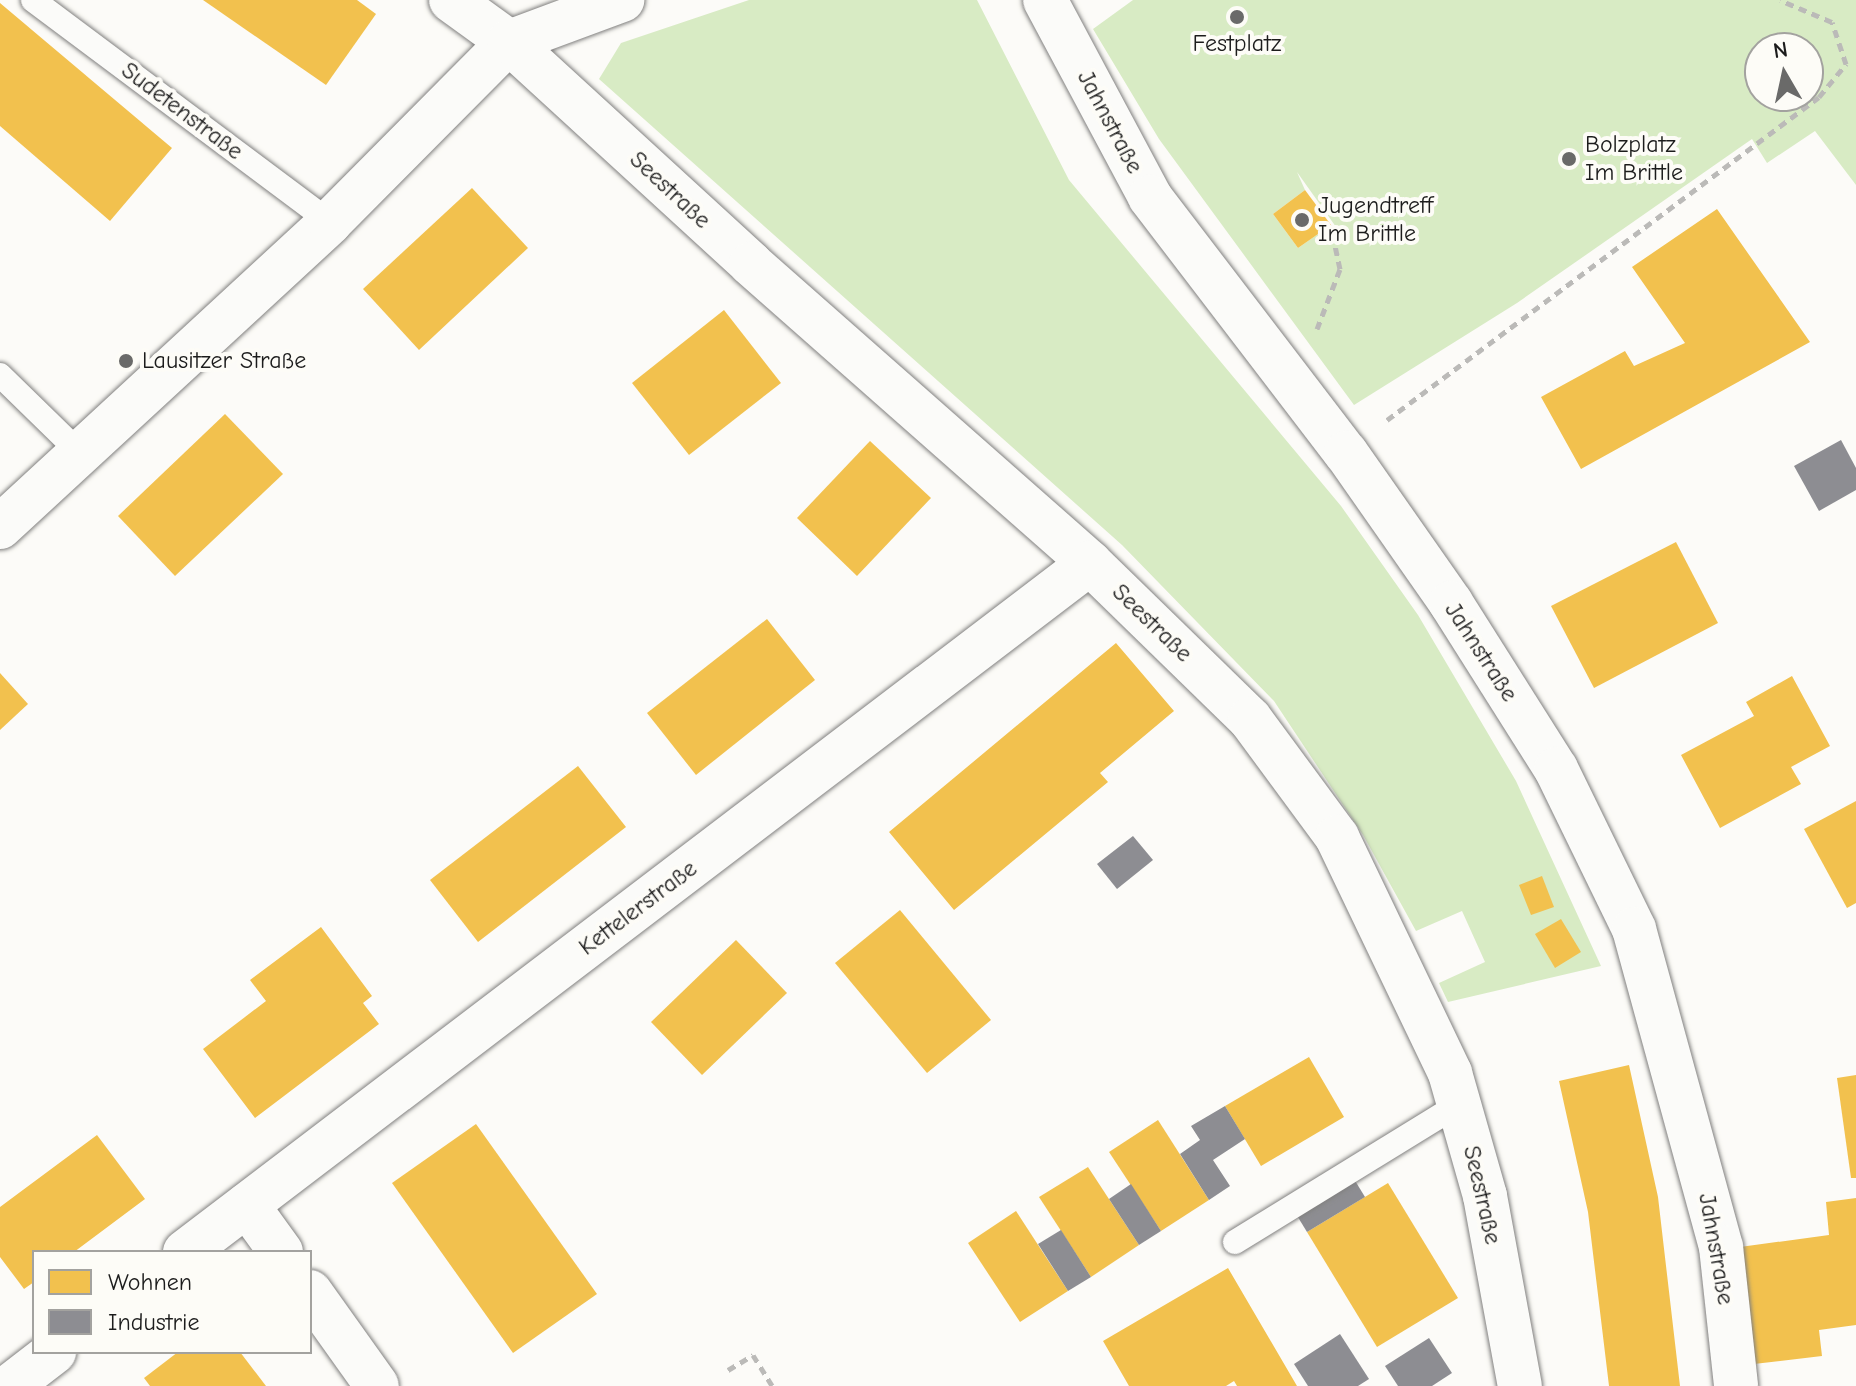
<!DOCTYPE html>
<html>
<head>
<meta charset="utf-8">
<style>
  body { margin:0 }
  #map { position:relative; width:1856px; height:1386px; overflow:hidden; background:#fcfbf8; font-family:"Comic Neue",sans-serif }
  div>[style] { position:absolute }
  .green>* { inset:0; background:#d8ebc4 }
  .homes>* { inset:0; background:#f2c14e }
  .industry>* { inset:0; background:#8d8d92 }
  .path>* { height:5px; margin-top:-2.5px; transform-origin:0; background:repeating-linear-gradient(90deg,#bbbab8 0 8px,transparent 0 14px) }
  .roads { filter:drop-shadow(0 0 2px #81807f) drop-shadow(0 0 2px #81807f) }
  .service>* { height:24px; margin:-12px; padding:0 12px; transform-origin:12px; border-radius:12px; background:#fbfbf9 }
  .minor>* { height:44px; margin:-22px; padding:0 22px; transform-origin:22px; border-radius:22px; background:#fbfbf9 }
  .dots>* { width:22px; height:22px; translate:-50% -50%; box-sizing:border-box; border:4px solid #fdfcf7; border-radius:50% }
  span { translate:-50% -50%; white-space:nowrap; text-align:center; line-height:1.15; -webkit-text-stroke:8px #fdfcf7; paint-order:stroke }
  .poi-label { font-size:24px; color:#1c1c1c }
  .left { translate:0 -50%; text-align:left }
  .street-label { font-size:24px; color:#1c1c1c }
  .legend { position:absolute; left:32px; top:1250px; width:280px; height:104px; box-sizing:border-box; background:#fdfcf7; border:2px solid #a3a29f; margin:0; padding:10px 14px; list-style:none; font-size:24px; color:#1c1c1c }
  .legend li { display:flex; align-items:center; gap:16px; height:40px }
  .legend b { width:40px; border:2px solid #a3a29f }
  .north { position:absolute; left:1744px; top:32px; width:80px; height:80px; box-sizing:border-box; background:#fdfcf7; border:2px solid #a3a29f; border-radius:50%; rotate:351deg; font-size:22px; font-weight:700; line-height:32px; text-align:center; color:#1c1c1c }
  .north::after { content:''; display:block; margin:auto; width:28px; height:36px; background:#6a6a69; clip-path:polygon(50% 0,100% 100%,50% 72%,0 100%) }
</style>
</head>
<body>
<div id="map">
  <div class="green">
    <div style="clip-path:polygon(749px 0,977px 0,1069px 180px,1341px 506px,1418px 615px,1516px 781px,1601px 966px,1448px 1002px,1439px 983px,1485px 962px,1462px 911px,1416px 931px,1363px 835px,1274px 701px,1122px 545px,599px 79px,621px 43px)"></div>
    <div style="clip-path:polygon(evenodd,1133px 0,1856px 0,1856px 185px,1815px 131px,1767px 163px,1752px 139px,1517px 303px,1354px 405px,1159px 139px,1093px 29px,1133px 0,1760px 48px,1808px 48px,1808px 96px,1760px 96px,1760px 48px,1133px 0,1297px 172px,1341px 234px,1331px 225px,1298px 248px,1273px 214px,1305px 190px,1297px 172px)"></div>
  </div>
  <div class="homes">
    <div style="clip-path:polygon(203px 0,357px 0,376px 14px,326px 85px)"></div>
    <div style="clip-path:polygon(0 3px,172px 148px,110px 221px,0 126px)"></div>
    <div style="clip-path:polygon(472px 188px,528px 248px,419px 350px,363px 289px)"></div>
    <div style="clip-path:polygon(1305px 190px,1331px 225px,1298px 248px,1273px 214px)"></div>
    <div style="clip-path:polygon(1717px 209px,1810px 342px,1581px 469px,1541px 397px,1625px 351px,1634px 366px,1685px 343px,1632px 267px)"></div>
    <div style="clip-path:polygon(724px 310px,781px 383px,689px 455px,632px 383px)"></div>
    <div style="clip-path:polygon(225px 414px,283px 474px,175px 576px,118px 516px)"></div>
    <div style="clip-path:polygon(870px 441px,931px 498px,857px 576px,797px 518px)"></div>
    <div style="clip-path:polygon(1676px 542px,1718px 623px,1594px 688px,1551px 606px)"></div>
    <div style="clip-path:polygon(767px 619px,815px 680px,696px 775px,647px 713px)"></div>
    <div style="clip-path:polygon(1116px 643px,1174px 711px,1100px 773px,1108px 782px,954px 910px,889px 832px)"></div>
    <div style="clip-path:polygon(0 673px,28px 704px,0 730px)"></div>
    <div style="clip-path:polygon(1792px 676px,1830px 746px,1791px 767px,1801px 784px,1720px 828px,1681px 755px,1754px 716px,1746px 702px)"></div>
    <div style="clip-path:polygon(578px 766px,626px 827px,478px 942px,430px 880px)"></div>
    <div style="clip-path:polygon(1856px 801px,1856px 903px,1847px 908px,1804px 829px)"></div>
    <div style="clip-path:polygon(1542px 876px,1554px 907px,1531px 915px,1519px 885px)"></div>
    <div style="clip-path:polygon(900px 910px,991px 1020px,927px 1073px,835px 963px)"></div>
    <div style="clip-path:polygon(1561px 919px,1581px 952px,1555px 968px,1535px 934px)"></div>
    <div style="clip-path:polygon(321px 927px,372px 996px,363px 1003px,379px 1024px,255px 1118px,203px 1049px,266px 1001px,250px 980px)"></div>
    <div style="clip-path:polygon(736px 940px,787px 993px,702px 1075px,651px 1022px)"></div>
    <div style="clip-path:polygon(1309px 1057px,1344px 1117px,1261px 1166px,1225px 1106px)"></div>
    <div style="clip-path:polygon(1629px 1065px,1658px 1197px,1680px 1386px,1609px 1386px,1588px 1212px,1559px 1081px)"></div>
    <div style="clip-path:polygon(1856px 1075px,1856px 1178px,1851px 1178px,1837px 1078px)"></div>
    <div style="clip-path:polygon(1158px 1120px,1209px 1200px,1161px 1231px,1109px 1152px)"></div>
    <div style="clip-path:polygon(476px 1124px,597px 1294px,513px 1353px,392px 1183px)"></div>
    <div style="clip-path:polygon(97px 1135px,145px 1199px,74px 1252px,34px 1252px,34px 1282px,24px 1289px,0 1257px,0 1207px)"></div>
    <div style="clip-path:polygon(1088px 1167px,1139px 1245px,1091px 1277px,1039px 1197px)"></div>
    <div style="clip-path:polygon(1388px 1183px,1458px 1298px,1377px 1347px,1307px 1232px)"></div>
    <div style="clip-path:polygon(1856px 1198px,1856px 1325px,1819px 1330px,1822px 1356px,1754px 1364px,1740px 1247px,1829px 1235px,1826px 1202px)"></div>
    <div style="clip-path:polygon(1016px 1211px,1068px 1291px,1020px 1322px,968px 1243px)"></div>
    <div style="clip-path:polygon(1228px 1268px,1297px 1386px,1237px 1386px,1234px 1381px,1226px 1386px,1129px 1386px,1103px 1341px)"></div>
    <div style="clip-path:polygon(178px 1352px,240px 1352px,266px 1386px,150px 1386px,144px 1378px)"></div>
  </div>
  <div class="industry">
    <div style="clip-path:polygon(1841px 440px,1856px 468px,1856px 490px,1819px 511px,1794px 466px)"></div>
    <div style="clip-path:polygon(1133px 836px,1153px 860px,1117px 889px,1097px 864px)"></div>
    <div style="clip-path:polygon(1225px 1106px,1245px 1139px,1213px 1160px,1230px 1186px,1209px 1200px,1180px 1154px,1200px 1140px,1191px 1126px)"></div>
    <div style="clip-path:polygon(1354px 1179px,1365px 1197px,1307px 1232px,1296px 1214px)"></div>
    <div style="clip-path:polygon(1131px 1184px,1161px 1231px,1139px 1245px,1109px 1199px)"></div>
    <div style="clip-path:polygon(1061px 1230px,1091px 1277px,1068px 1291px,1038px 1244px)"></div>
    <div style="clip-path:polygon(1340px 1334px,1369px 1379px,1358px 1386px,1308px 1386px,1294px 1364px)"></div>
    <div style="clip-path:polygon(1429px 1338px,1452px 1373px,1432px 1386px,1398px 1386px,1385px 1366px)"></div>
  </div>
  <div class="path">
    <div style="left:1317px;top:329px;width:64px;rotate:-69deg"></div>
    <div style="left:1340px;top:269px;width:29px;rotate:-102deg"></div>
    <div style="left:1334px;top:241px;width:14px;rotate:-124deg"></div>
    <div style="left:1387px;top:420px;width:539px;rotate:-36.78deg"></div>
    <div style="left:1819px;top:97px;width:43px;rotate:-50.7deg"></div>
    <div style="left:1846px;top:64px;width:44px;rotate:-108.4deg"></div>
    <div style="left:1832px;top:22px;width:56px;rotate:-157.1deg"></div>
    <div style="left:728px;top:1370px;width:29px;rotate:-31deg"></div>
    <div style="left:753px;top:1355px;width:36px;rotate:58deg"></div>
  </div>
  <div class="roads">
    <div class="service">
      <div style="left:33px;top:0;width:371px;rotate:36.8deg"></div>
      <div style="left:0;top:375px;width:112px;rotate:44.3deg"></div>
      <div style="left:1235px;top:1242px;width:262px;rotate:-31.6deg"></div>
    </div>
    <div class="minor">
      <div style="left:451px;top:0;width:72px;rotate:35.9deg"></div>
      <div style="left:509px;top:42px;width:328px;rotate:42.5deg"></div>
      <div style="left:751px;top:264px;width:452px;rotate:41.4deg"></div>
      <div style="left:1090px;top:563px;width:223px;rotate:44.3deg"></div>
      <div style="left:1250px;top:719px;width:147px;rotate:53.6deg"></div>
      <div style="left:1337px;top:837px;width:262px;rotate:64.4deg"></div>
      <div style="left:1450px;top:1073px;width:128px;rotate:74.1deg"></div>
      <div style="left:1485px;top:1196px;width:193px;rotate:79.6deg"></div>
      <div style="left:1045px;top:0;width:223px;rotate:61.9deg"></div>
      <div style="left:1150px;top:197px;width:322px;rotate:52.6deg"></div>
      <div style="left:1346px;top:453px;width:183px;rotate:55deg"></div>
      <div style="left:1451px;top:603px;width:196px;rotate:57.7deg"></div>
      <div style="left:1556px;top:769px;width:178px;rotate:64deg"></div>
      <div style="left:1634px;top:929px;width:330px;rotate:74.7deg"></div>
      <div style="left:1721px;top:1247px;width:140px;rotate:83.8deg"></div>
      <div style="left:0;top:527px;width:449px;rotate:-42.7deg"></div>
      <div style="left:330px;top:222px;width:254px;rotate:-45.2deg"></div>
      <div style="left:509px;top:42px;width:121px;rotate:-20.4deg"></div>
      <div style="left:247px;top:1205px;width:58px;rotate:54.1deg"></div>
      <div style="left:185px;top:1252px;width:1137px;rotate:-37.28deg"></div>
      <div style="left:310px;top:1292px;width:115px;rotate:54.5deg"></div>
      <div style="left:10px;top:1386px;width:56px;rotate:-37.7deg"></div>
    </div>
  </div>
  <div class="dots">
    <div style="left:1237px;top:17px;background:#6a6a69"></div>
    <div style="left:1569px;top:159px;background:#6a6a69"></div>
    <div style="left:1302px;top:220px;background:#6a6a69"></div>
    <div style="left:126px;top:361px;background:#6a6a69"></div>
  </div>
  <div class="poi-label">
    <span style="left:1237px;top:44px">Festplatz</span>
    <span class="left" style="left:1585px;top:159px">Bolzplatz<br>Im Brittle</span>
    <span class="left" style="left:1318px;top:220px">Jugendtreff<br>Im Brittle</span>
    <span class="left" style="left:142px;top:361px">Lausitzer Straße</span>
  </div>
  <div class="street-label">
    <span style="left:182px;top:111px;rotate:37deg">Sudetenstraße</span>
    <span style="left:1110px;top:122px;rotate:62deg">Jahnstraße</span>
    <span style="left:670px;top:190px;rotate:43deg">Seestraße</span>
    <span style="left:1152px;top:623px;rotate:44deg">Seestraße</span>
    <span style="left:1481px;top:652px;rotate:57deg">Jahnstraße</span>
    <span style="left:638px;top:908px;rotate:-37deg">Kettelerstraße</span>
    <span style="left:1482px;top:1195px;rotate:77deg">Seestraße</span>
    <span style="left:1716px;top:1249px;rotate:80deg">Jahnstraße</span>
  </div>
  <ul class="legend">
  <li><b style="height:22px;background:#f2c14e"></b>Wohnen</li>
  <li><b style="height:22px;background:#8d8d92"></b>Industrie</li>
  </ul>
  <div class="north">N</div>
</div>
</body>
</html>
